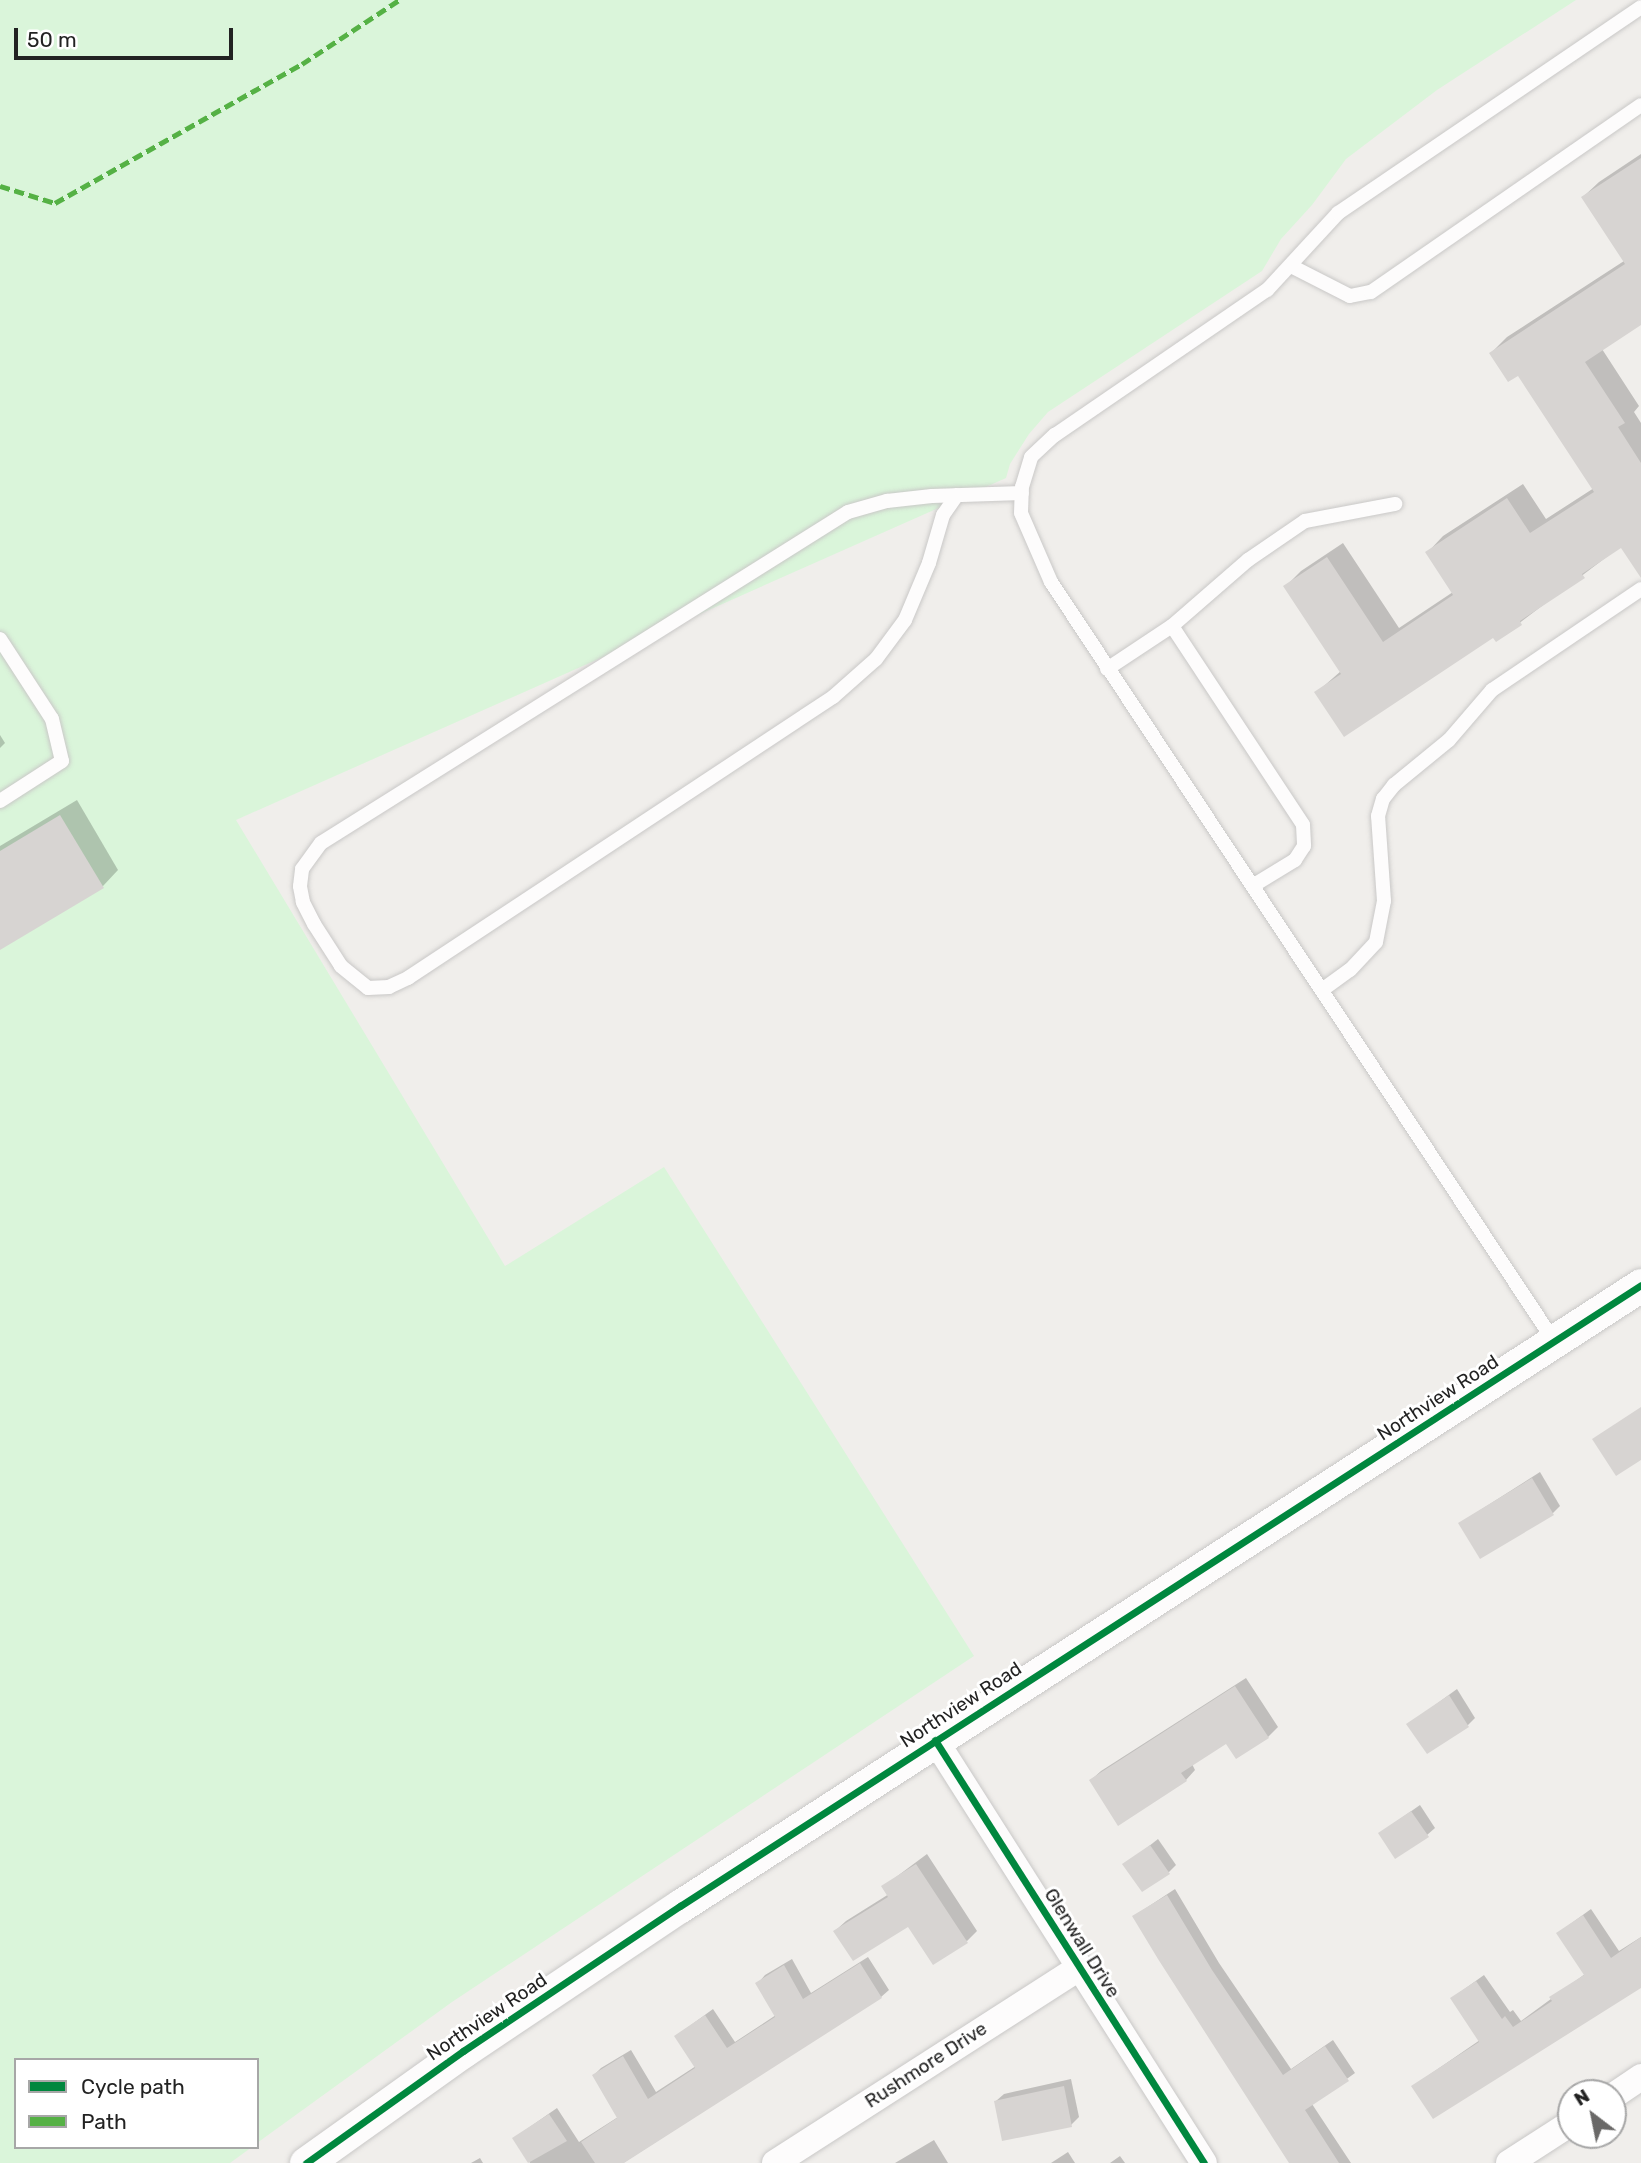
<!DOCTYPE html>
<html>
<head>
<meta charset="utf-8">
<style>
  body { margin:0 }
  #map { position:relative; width:1641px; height:2163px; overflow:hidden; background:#f0eeeb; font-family:Rubik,sans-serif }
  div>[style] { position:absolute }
  .park>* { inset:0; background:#daf5da }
  .shadow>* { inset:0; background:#0003 }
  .building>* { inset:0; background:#d7d4d2 }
  .roads { filter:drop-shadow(0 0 2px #c9c8c7) drop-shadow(0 0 2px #c9c8c7) }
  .service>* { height:14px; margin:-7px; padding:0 7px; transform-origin:7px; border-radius:7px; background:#fdfcfc }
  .minor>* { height:26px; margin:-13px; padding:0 13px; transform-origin:13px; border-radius:13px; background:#fdfcfc }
  .tertiary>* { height:33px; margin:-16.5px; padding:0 16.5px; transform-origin:16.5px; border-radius:16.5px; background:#fdfcfc }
  .quiet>* { height:5px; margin-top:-2.5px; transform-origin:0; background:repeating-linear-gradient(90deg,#55b145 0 10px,transparent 0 15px) }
  .cycleway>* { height:7px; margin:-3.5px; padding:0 3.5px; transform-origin:3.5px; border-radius:3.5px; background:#00873e }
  span { translate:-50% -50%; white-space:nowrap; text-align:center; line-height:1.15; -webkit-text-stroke:6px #fff; paint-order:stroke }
  .street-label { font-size:19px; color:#222 }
  .legend { position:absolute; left:14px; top:2058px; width:245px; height:91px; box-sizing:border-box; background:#fff; border:2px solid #a7a7a7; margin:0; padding:9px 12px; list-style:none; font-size:21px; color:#222 }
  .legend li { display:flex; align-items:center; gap:14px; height:35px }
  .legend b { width:35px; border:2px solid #a7a7a7 }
  .north { position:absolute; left:1557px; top:2079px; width:70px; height:70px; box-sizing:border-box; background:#fff; border:2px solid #a7a7a7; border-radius:50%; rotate:328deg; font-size:19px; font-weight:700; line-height:28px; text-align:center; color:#222 }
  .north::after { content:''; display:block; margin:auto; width:24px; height:32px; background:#6a6968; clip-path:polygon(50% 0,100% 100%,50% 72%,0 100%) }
  .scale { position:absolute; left:14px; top:28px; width:219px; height:32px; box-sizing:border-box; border:4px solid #222; border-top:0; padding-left:9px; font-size:21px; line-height:24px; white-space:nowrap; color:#222; -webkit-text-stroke:5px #fff; paint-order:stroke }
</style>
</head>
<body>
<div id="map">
  <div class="park">
    <div style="clip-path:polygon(0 0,1576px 0,1437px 90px,1346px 159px,1312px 205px,1281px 239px,1262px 271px,1048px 412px,1029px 434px,1010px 464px,1006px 478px,236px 820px,505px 1266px,664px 1167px,974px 1656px,452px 2002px,257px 2143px,257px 2060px,16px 2060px,16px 2147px,252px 2147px,230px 2163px,0 2163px)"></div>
  </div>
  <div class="shadow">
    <div style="clip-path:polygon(1641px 154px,1641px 323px,1602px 349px,1639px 406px,1634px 412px,1641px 423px,1641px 552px,1621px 546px,1497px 640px,1494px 635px,1317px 692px,1341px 671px,1285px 587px,1301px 571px,1343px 543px,1399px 628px,1453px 592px,1428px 552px,1443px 536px,1523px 484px,1546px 519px,1594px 488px,1518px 373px,1491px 353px,1507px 337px,1624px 261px,1583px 197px,1599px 182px)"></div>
    <div style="clip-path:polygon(0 735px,5px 743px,0 748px)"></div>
    <div style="clip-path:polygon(77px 800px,118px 870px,103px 886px,0 948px,0 846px)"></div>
    <div style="clip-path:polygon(1540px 1472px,1560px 1506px,1553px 1513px,1460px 1523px)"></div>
    <div style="clip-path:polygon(1246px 1678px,1278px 1727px,1268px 1737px,1227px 1742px,1192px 1764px,1195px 1770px,1186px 1780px,1091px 1780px,1101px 1771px)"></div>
    <div style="clip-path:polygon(1457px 1689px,1475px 1718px,1468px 1725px,1409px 1724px)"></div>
    <div style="clip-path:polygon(1420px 1805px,1435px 1828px,1427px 1835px,1380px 1833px)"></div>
    <div style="clip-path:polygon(1158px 1839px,1176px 1865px,1169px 1872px,1125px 1865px)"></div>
    <div style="clip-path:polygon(927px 1854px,977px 1931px,967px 1941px,909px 1924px,835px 1931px,846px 1921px,889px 1894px,884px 1886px)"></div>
    <div style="clip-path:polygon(1175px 1889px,1219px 1963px,1291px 2069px,1333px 2040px,1355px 2073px,1312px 2104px,1351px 2163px,1291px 2163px,1134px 1916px)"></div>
    <div style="clip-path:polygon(1591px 1909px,1619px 1951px,1641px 1937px,1641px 1983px,1413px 2086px,1480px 2040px,1452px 1998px,1484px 1975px,1510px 2012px,1513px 2010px,1521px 2021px,1585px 1974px,1558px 1933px)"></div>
    <div style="clip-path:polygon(868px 1957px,889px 1990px,881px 1997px,623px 2163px,530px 2163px,514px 2138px,557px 2108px,579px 2142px,618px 2117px,594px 2075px,601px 2068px,631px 2050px,656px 2092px,696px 2066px,676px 2036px,713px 2009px,735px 2042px,776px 2015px,758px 1983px,765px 1975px,792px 1959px,811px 1993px)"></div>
    <div style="clip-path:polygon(1071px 2079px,1079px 2117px,1071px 2125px,996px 2101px,1004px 2094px)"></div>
    <div style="clip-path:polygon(934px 2140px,948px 2163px,895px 2163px)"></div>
    <div style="clip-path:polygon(1068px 2152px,1075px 2163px,1051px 2163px)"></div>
    <div style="clip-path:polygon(1120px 2156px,1125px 2163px,1110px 2163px)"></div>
    <div style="clip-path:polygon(480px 2158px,483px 2163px,471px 2163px)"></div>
  </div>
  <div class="building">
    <div style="clip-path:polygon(1641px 158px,1641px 325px,1585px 362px,1625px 423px,1618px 427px,1641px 463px,1641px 578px,1621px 548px,1582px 574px,1585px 578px,1520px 621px,1522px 625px,1496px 642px,1493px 638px,1344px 737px,1314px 692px,1341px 674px,1283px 586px,1327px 557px,1383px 642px,1453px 595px,1425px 552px,1507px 498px,1530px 533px,1594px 492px,1518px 376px,1508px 382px,1489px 353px,1625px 264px,1581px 197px)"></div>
    <div style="clip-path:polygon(60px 815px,104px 888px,0 950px,0 851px)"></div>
    <div style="clip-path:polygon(1641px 1407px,1641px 1460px,1616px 1476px,1592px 1439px)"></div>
    <div style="clip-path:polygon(1532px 1478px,1554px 1515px,1480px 1559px,1458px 1523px)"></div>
    <div style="clip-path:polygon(1235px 1686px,1269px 1738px,1236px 1759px,1226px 1744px,1181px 1773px,1187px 1781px,1118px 1826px,1089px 1780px)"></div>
    <div style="clip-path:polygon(1449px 1695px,1469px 1727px,1427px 1754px,1406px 1724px)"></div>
    <div style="clip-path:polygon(1411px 1811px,1429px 1837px,1395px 1859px,1378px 1833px)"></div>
    <div style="clip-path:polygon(1150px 1845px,1170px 1874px,1142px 1892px,1122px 1864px)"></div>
    <div style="clip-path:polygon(916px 1864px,968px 1943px,933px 1965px,908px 1927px,853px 1961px,833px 1931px,888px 1897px,881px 1886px)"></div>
    <div style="clip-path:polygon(1167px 1895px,1212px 1970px,1283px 2075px,1325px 2046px,1349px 2081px,1305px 2110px,1339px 2163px,1289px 2163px,1158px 1959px,1132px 1916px)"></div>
    <div style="clip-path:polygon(1583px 1915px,1611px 1958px,1641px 1937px,1641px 1988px,1433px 2119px,1411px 2086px,1479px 2042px,1450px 1998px,1476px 1981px,1502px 2019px,1505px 2016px,1513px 2027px,1552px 2001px,1549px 1997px,1584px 1975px,1556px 1933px)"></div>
    <div style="clip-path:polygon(860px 1963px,882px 1998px,624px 2163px,595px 2163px,581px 2142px,617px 2118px,592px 2075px,623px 2056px,648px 2099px,695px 2068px,674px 2036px,705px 2015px,727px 2048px,775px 2017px,755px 1983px,784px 1965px,803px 1999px)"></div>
    <div style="clip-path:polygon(1064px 2086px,1072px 2127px,1002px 2141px,994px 2101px)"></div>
    <div style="clip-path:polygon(549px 2114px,567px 2141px,528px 2163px,512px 2138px)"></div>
  </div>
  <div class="roads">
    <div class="service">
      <div style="left:1291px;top:266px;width:66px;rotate:27deg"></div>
      <div style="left:1350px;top:296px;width:21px;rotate:-11deg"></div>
      <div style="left:1371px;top:292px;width:328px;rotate:-34.7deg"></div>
      <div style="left:957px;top:495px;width:24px;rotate:125deg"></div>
      <div style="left:943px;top:515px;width:50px;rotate:106.3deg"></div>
      <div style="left:929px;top:563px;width:62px;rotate:112.8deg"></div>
      <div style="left:905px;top:620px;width:49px;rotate:126.6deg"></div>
      <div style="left:876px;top:659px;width:57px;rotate:138.5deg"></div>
      <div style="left:833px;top:697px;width:509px;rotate:146.53deg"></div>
      <div style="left:408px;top:978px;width:21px;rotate:155deg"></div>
      <div style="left:389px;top:987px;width:21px;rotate:177deg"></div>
      <div style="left:368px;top:988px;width:35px;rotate:-141deg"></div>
      <div style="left:341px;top:966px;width:50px;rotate:-122.7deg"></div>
      <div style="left:314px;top:924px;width:25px;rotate:-117deg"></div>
      <div style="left:303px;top:902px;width:16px;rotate:-101deg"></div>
      <div style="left:300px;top:886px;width:17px;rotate:-83deg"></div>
      <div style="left:302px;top:869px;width:32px;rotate:-54deg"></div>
      <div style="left:321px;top:843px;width:622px;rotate:-32.13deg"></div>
      <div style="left:848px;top:512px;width:41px;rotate:-15.8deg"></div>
      <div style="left:887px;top:501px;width:45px;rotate:-6.3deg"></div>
      <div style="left:932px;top:496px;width:90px;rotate:-1.9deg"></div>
      <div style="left:1172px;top:626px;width:238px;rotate:56.6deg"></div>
      <div style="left:1303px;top:825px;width:21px;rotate:87deg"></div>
      <div style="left:1304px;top:846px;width:17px;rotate:123deg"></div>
      <div style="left:1295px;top:860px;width:48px;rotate:148.6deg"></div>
      <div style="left:0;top:639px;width:95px;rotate:57deg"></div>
      <div style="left:52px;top:719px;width:43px;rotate:76.6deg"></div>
      <div style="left:62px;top:761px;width:74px;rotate:147.2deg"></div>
      <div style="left:1107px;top:669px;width:78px;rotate:-33.5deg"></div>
      <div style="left:1172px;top:626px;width:101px;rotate:-41deg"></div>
      <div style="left:1248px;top:560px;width:69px;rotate:-34.4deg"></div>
      <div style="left:1305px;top:521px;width:92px;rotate:-10.7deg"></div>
      <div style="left:1322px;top:990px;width:34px;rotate:-36deg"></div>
      <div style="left:1350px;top:970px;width:38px;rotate:-47deg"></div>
      <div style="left:1376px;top:942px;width:42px;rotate:-79deg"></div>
      <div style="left:1384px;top:901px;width:85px;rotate:-94deg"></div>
      <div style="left:1378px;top:816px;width:18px;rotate:-74deg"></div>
      <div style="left:1383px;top:799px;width:18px;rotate:-52deg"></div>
      <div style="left:1394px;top:785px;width:71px;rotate:-39.3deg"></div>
      <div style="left:1449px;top:740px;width:66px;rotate:-49.3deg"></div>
      <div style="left:1492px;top:690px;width:180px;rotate:-34.1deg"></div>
      <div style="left:1554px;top:1341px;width:911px;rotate:-123.53deg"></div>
      <div style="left:1051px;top:582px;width:75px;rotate:-113.5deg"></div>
      <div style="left:1021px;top:513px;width:26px;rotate:-88deg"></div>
      <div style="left:1022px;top:487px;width:31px;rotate:-73deg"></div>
      <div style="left:1031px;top:457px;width:33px;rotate:-43deg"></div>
      <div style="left:1055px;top:435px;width:257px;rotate:-34.4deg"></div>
      <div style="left:1267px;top:290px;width:105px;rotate:-47.3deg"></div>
      <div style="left:1338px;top:213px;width:366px;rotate:-34.2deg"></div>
    </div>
    <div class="minor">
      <div style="left:935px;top:1740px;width:501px;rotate:57.55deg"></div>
      <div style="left:1613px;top:2096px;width:34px;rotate:-34deg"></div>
      <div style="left:775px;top:2163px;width:361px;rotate:-32.7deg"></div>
      <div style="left:1509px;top:2163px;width:74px;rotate:-32.8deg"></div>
    </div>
    <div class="tertiary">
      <div style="left:306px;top:2163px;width:193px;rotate:-35.5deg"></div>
      <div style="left:463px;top:2051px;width:261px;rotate:-33.8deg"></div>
      <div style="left:680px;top:1906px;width:1144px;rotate:-32.87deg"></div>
    </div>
  </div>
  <div class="quiet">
    <div style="left:0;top:186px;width:58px;rotate:17.2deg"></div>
    <div style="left:55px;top:203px;width:283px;rotate:-29.4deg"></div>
    <div style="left:302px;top:64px;width:116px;rotate:-33.4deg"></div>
  </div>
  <div class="cycleway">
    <div style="left:935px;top:1740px;width:501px;rotate:57.55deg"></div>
    <div style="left:306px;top:2163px;width:193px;rotate:-35.5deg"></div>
    <div style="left:463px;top:2051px;width:261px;rotate:-33.8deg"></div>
    <div style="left:680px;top:1906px;width:1144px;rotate:-32.87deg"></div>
  </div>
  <div class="street-label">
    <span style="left:1438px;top:1398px;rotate:-33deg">Northview Road</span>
    <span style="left:961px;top:1705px;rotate:-33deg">Northview Road</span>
    <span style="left:1082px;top:1943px;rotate:58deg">Glenwall Drive</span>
    <span style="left:487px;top:2017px;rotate:-34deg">Northview Road</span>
    <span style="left:926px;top:2065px;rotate:-33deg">Rushmore Drive</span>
  </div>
  <ul class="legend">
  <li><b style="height:9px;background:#00873e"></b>Cycle path</li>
  <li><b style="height:9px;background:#55b145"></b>Path</li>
  </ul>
  <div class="north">N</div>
  <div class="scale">50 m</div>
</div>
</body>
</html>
